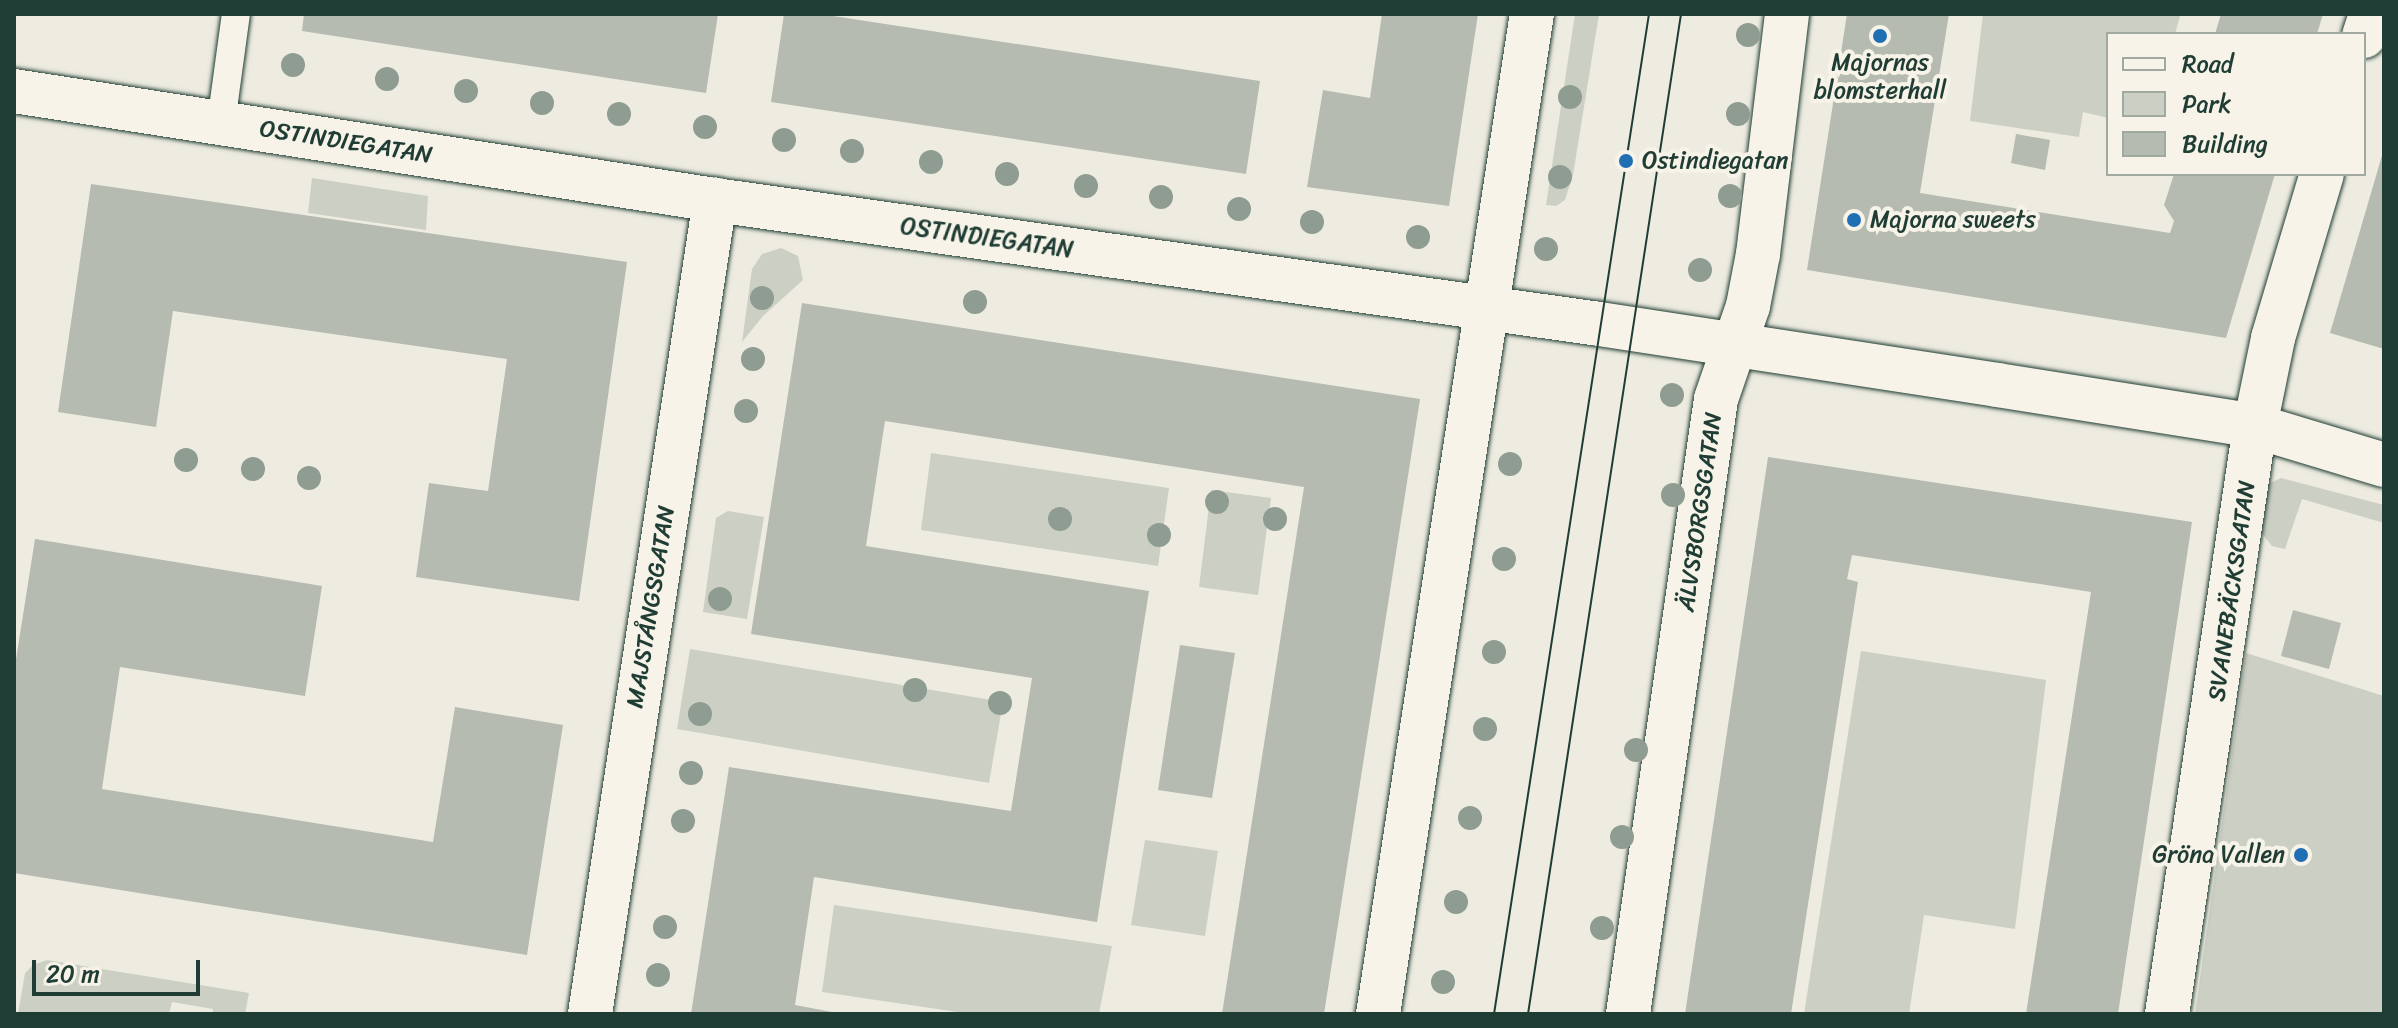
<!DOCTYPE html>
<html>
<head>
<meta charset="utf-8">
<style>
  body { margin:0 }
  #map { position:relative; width:2398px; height:1028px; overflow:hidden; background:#eeece1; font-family:Sriracha,sans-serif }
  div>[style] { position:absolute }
  .green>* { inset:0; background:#cccfc4 }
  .building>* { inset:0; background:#b5bbb0 }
  .roads { filter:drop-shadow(0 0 2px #1f3d34) drop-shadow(0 0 2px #1f3d34) }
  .lane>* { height:28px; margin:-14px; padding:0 14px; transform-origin:14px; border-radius:14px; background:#f7f3e8 }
  .street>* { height:44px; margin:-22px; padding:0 22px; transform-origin:22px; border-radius:22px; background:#f7f3e8 }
  .secondary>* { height:44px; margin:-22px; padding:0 22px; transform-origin:22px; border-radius:22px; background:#f7f3e8 }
  .tram>* { height:2px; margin:-1px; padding:0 1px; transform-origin:1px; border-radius:1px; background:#1f3d34 }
  .trees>* { width:24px; height:24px; margin:-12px; border-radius:50%; background:#8f9c92 }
  .dots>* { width:22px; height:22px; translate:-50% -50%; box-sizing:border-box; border:4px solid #f7f3e8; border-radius:50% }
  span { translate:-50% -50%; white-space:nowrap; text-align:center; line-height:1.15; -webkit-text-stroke:8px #f7f3e8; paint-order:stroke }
  .poi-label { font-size:24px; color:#1f3d34 }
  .left { translate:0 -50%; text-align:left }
  .right { translate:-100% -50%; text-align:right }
  .street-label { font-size:24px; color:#1f3d34 }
  .frame { position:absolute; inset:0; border:16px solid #1f3d34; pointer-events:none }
  .legend { position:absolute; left:2106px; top:32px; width:260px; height:144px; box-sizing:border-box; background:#f7f3e8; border:2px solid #a1aaa0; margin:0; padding:10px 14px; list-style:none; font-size:24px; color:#1f3d34 }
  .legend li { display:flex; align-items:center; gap:16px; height:40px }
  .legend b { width:40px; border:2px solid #a1aaa0 }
  .scale { position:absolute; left:32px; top:960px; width:168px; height:36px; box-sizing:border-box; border:4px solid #1f3d34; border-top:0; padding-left:10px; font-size:24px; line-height:28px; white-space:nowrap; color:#1f3d34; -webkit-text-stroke:6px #f7f3e8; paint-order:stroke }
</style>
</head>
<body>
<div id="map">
  <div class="green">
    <div style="clip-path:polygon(1575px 14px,1599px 14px,1573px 175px,1565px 200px,1556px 206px,1546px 205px)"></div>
    <div style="clip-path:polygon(1983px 14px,2169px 14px,2180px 16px,2175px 34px,2108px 34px,2108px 118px,2083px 112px,2079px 137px,1970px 121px)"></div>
    <div style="clip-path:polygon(312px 178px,428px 196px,426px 230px,308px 213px)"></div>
    <div style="clip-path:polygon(781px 248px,798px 256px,803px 280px,763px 316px,742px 342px,752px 269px,762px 254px)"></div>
    <div style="clip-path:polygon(931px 453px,1169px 488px,1158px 566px,921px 530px)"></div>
    <div style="clip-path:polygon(2281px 478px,2384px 505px,2384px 523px,2302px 499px,2285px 549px,2272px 546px,2261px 532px,2262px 487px)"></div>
    <div style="clip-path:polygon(1211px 490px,1271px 498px,1258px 595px,1199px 587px)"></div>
    <div style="clip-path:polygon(728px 511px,764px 517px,747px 619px,703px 612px,716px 518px)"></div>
    <div style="clip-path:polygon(690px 649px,1003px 702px,989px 783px,677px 729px)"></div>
    <div style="clip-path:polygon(1861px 651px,2046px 680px,2015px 929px,1924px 915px,1909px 1014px,1804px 1014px)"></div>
    <div style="clip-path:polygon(2246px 653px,2384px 696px,2384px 1014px,2195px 1014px)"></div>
    <div style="clip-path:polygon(1145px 840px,1218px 851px,1205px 936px,1131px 925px)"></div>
    <div style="clip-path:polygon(834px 905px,1112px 946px,1099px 1014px,971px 1014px,822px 992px)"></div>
    <div style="clip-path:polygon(47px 960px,249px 993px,245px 1014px,213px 1014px,213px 1009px,172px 1002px,169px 1014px,18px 1014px,25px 973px,33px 965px)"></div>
  </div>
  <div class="building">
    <div style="clip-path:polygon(304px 14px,718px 14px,706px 93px,302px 31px)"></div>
    <div style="clip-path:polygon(784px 14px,820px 14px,1260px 81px,1246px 174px,771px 102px)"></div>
    <div style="clip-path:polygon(1382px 14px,1478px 14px,1449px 206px,1307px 187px,1323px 90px,1370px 98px)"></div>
    <div style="clip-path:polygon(1847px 14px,1949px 14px,1920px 193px,2170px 233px,2174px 221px,2164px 205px,2174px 174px,2275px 174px,2226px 338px,1807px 270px)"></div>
    <div style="clip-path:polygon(2221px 14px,2323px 14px,2317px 34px,2215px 34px)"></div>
    <div style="clip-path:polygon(2016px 134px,2050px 140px,2045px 170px,2011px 163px)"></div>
    <div style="clip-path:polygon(2383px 152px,2384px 152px,2384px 349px,2330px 333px)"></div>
    <div style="clip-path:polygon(91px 184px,627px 262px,579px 601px,416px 577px,429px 483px,488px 491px,507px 359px,173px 311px,156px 427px,58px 412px)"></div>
    <div style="clip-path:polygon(802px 303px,1420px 399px,1324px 1014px,1222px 1014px,1304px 487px,885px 421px,866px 546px,1149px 591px,1097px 922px,814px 877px,795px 1005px,843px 1014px,691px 1014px,729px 767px,1011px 811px,1032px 678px,751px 634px)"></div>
    <div style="clip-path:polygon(1768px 457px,2192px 522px,2118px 1014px,2026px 1014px,2091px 592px,1852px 555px,1847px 579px,1858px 582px,1791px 1014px,1685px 1014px)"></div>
    <div style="clip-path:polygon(35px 539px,322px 586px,305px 696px,120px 667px,102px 789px,433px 842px,455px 707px,563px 725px,527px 955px,14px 873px,14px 672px)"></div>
    <div style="clip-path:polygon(2293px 610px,2341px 623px,2329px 669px,2281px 656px)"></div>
    <div style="clip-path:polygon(1180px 645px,1235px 653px,1212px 798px,1158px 790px)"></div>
  </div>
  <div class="roads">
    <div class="lane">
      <div style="left:221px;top:123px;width:110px;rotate:-82.2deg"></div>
    </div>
    <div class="street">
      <div style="left:2364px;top:36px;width:23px;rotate:-72deg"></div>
      <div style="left:14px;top:91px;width:709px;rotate:8.84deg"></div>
      <div style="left:715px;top:200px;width:894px;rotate:7.98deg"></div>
      <div style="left:1600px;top:324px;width:402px;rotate:8.7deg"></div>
      <div style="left:1997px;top:385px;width:261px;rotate:9deg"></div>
      <div style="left:2255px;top:426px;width:135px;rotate:16.8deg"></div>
      <div style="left:590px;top:1014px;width:824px;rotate:-81.27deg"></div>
      <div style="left:2167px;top:1014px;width:595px;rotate:-81.49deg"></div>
      <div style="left:2255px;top:426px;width:90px;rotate:-78.4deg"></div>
      <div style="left:2273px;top:338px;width:171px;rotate:-73.4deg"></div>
    </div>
    <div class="secondary">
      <div style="left:1378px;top:1014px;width:1012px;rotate:-81.25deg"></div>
      <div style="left:1628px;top:1014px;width:621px;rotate:-81.86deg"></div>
      <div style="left:1716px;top:399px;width:98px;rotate:-71deg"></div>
      <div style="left:1748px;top:306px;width:53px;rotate:-79.1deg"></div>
      <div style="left:1758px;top:254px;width:242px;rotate:-83.1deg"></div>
    </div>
  </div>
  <div class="tram">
    <div style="left:1494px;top:1014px;width:1012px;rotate:-81.19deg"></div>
    <div style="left:1528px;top:1014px;width:1012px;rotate:-81.3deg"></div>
  </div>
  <div class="trees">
    <div style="left:1748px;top:35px"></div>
    <div style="left:293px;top:65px"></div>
    <div style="left:387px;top:79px"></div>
    <div style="left:466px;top:91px"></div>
    <div style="left:1570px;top:97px"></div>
    <div style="left:542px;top:103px"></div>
    <div style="left:619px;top:114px"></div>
    <div style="left:1738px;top:114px"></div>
    <div style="left:705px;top:127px"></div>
    <div style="left:784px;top:140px"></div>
    <div style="left:852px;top:151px"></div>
    <div style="left:931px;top:162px"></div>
    <div style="left:1007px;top:174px"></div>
    <div style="left:1560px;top:177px"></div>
    <div style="left:1086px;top:186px"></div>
    <div style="left:1730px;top:196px"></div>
    <div style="left:1161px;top:197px"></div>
    <div style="left:1239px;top:209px"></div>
    <div style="left:1312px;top:222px"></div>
    <div style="left:1418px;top:237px"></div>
    <div style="left:1546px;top:249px"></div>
    <div style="left:1700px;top:270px"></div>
    <div style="left:762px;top:298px"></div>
    <div style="left:975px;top:302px"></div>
    <div style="left:753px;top:359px"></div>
    <div style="left:1672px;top:395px"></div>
    <div style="left:746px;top:411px"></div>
    <div style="left:186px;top:460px"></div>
    <div style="left:1510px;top:464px"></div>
    <div style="left:253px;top:469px"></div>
    <div style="left:309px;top:478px"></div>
    <div style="left:1673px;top:495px"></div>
    <div style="left:1217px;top:502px"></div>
    <div style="left:1060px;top:519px"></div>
    <div style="left:1275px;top:519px"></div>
    <div style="left:1159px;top:535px"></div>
    <div style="left:1504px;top:559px"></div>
    <div style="left:720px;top:599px"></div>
    <div style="left:1494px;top:652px"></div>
    <div style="left:915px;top:690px"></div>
    <div style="left:1000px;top:703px"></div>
    <div style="left:700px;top:714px"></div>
    <div style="left:1485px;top:729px"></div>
    <div style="left:1636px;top:750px"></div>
    <div style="left:691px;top:773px"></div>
    <div style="left:1470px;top:818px"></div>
    <div style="left:683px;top:821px"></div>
    <div style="left:1622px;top:837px"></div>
    <div style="left:1456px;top:902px"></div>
    <div style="left:665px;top:927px"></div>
    <div style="left:1602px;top:928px"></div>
    <div style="left:658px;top:975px"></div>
    <div style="left:1443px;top:982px"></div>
  </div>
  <div class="dots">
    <div style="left:1880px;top:36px;background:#1f6fb2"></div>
    <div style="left:1626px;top:161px;background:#1f6fb2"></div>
    <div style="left:1854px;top:220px;background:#1f6fb2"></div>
    <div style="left:2301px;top:855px;background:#1f6fb2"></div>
  </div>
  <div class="poi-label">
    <span style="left:1880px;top:77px">Majornas<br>blomsterhall</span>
    <span class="left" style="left:1642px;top:161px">Ostindiegatan</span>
    <span class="left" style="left:1870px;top:220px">Majorna sweets</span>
    <span class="right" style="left:2285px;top:855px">Gröna Vallen</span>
  </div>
  <div class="street-label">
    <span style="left:346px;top:142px;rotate:9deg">OSTINDIEGATAN</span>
    <span style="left:987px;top:238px;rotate:8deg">OSTINDIEGATAN</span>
    <span style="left:1700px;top:512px;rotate:-82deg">ÄLVSBORGSGATAN</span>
    <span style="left:2232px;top:591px;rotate:-82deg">SVANEBÄCKSGATAN</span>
    <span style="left:651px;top:607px;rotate:-81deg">MAJSTÅNGSGATAN</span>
  </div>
  <div class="frame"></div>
  <ul class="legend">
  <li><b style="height:10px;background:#f7f3e8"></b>Road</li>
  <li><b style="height:22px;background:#cccfc4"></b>Park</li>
  <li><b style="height:22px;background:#b5bbb0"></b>Building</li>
  </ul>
  <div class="scale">20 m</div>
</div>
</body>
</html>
